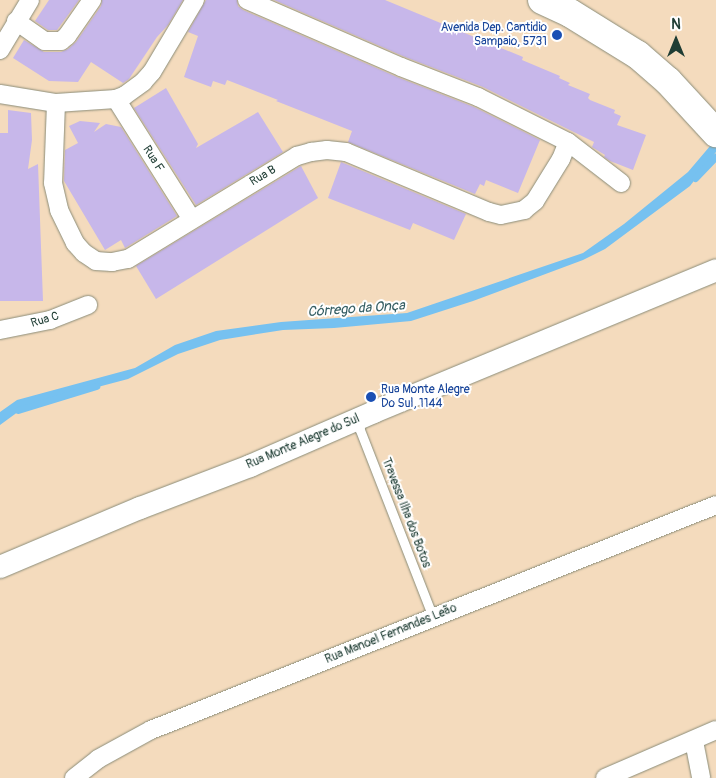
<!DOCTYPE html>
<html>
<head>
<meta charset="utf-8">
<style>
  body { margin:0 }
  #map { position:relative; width:716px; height:778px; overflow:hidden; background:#f4dbbd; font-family:Pangolin,sans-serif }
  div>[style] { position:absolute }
  .water>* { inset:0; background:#76c1f0 }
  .stream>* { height:7px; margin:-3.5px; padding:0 3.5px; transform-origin:3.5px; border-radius:3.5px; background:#76c1f0 }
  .building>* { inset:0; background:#c7b7ea }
  .roads { filter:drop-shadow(0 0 1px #8a8c78) drop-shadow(0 0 1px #8a8c78) }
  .service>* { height:9px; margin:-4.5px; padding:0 4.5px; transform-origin:4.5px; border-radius:4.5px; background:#fff }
  .minor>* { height:18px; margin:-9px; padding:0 9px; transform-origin:9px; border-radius:9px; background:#fff }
  .tertiary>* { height:22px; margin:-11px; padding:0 11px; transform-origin:11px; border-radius:11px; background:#fff }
  .primary>* { height:28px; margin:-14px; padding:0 14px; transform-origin:14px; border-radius:14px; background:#fff }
  .dots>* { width:14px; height:14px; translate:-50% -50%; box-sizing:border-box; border:2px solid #fff; border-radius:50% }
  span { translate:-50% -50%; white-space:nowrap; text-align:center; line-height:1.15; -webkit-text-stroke:4px #fff; paint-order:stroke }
  .transit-label { font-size:12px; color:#164399 }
  .right { translate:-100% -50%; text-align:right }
  .left { translate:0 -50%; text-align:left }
  .street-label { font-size:12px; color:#1f3d34 }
  .water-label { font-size:14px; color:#355e63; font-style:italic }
  .north { position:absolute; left:651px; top:15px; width:50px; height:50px; -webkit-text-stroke:4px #fff; paint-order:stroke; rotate:0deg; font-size:14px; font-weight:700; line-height:20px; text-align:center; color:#1f3d34 }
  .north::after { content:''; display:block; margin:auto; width:18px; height:22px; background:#1f3d34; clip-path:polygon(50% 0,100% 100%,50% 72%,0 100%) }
</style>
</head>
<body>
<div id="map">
  <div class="water">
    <div style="clip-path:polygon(716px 139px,716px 152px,690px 186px,605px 249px,583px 260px,473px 301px,411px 321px,334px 328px,283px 330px,220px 340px,178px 354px,128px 379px,26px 406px,0 425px,0 412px,17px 400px,135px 368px,175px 345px,216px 331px,281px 322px,407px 313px,583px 253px,624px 224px,688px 172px)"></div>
  </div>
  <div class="stream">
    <div style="left:695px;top:178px;width:30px;rotate:-46deg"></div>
    <div style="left:18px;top:410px;width:82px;rotate:-17.1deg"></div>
  </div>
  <div class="building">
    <div style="clip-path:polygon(49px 0,79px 0,57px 30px,48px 30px,35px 21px)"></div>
    <div style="clip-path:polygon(102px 0,183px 0,168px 25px,157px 37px,129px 79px,123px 83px,91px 62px,78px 82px,49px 81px,13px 58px,24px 40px,44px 52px,61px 52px,68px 49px,76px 42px,101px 6px)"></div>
    <div style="clip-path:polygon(206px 0,237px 0,238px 6px,243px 10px,397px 77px,474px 107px,540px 140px,518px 193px,486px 180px,484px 186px,480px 184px,475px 194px,348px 142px,352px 131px,276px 101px,278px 100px,227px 80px,225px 85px,213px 81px,211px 87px,184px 77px,198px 36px,188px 32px)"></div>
    <div style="clip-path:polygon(274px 0,385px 0,523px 57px,522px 60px,560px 76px,559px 78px,570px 83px,568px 85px,590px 94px,588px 98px,590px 100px,615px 110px,614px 113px,621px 116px,617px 125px,646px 135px,633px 170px,610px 161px,604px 157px,605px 155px,592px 147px,594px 142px,483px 87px,405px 57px)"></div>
    <div style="clip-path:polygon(166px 88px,198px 144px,196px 148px,258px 112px,283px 152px,196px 205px,134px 108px)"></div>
    <div style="clip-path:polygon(8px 110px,31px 113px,32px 140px,28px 169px,38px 164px,43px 301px,0 301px,0 133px,8px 133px)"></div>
    <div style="clip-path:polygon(80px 121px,100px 123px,94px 132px,106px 124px,121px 127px,177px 216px,125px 248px,121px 240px,105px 250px,64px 181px,65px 150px,78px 143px,69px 126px)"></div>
    <div style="clip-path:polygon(341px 162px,466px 214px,454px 240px,413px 223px,410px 230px,328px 198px)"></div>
    <div style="clip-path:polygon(301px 166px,318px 198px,156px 299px,136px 266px)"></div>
  </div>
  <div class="roads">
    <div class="service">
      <div style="left:359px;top:418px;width:12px;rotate:85deg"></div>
      <div style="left:360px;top:430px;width:201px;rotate:68.7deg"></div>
    </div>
    <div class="minor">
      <div style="left:247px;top:0;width:168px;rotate:23.5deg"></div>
      <div style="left:401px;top:67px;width:83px;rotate:21.3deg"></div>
      <div style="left:478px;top:97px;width:101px;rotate:26.6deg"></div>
      <div style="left:568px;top:142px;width:67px;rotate:37.7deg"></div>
      <div style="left:16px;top:21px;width:35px;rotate:35deg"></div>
      <div style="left:45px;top:41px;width:16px"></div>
      <div style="left:61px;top:41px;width:8px;rotate:-40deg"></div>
      <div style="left:67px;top:36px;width:44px;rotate:-55.2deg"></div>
      <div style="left:0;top:50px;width:58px;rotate:-59deg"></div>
      <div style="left:0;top:94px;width:57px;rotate:9.1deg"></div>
      <div style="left:56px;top:103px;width:60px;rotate:-3.8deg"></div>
      <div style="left:116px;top:99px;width:9px;rotate:-21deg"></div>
      <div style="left:124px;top:96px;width:24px;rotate:-36deg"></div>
      <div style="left:143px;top:82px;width:13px;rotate:-48deg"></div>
      <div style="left:152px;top:72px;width:84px;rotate:-59.2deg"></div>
      <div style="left:116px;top:99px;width:141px;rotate:57.8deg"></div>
      <div style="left:56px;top:103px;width:80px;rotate:92.1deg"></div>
      <div style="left:53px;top:183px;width:28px;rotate:77deg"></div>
      <div style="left:59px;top:210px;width:37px;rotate:64deg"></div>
      <div style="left:75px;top:243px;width:13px;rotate:48deg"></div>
      <div style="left:84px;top:253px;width:14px;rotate:34deg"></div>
      <div style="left:96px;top:261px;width:16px;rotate:4deg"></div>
      <div style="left:112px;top:262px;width:16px;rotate:-11deg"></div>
      <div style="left:128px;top:259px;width:198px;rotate:-31.4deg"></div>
      <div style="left:297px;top:156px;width:15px;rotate:-16deg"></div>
      <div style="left:311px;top:152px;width:16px;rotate:-7deg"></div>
      <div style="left:327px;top:150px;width:19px;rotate:6deg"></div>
      <div style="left:346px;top:152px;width:155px;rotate:22.8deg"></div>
      <div style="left:489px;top:212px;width:12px;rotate:14deg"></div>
      <div style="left:501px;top:215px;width:24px;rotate:-12deg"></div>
      <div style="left:524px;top:210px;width:14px;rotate:-39deg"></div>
      <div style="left:535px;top:201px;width:49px;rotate:-58.2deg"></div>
      <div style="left:561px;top:159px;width:18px;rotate:-68deg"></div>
      <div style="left:0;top:330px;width:51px;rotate:-11.3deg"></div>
      <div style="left:50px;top:320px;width:41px;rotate:-21.5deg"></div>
      <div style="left:694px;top:741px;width:38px;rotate:79deg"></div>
      <div style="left:74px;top:778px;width:31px;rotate:-38deg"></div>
      <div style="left:98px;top:759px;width:60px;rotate:-28.7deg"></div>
      <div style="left:151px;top:730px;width:608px;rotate:-21.71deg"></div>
      <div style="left:605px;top:778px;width:121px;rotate:-23.4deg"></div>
    </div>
    <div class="tertiary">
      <div style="left:0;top:567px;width:152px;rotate:-22.9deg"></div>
      <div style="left:140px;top:508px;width:118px;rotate:-20.9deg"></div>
      <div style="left:250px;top:466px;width:135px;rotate:-23.5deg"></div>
      <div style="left:374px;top:412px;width:370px;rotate:-22.5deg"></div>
    </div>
    <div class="primary">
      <div style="left:542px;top:0;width:31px;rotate:25deg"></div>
      <div style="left:570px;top:13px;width:80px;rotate:31.7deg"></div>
      <div style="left:638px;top:55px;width:40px;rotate:41deg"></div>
      <div style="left:668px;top:81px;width:71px;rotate:47.3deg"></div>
    </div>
  </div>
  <div class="dots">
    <div style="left:557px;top:35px;background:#1a4fb4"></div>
    <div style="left:371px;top:397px;background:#1a4fb4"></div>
  </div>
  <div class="transit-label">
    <span class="right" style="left:547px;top:35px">Avenida Dep. Cantidio<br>Sampaio, 5731</span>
    <span class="left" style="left:381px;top:397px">Rua Monte Alegre<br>Do Sul, 1144</span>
  </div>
  <div class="street-label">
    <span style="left:153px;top:159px;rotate:58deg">Rua F</span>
    <span style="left:263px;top:176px;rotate:-30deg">Rua B</span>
    <span style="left:45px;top:320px;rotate:-16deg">Rua C</span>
    <span style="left:303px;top:442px;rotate:-23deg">Rua Monte Alegre do Sul</span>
    <span style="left:406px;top:513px;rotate:69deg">Travessa Ilha dos Botos</span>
    <span style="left:391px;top:634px;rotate:-22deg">Rua Manoel Fernandes Leão</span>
  </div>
  <div class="water-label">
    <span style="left:356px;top:309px;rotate:-4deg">Córrego da Onça</span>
  </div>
  <div class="north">N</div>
</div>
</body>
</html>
